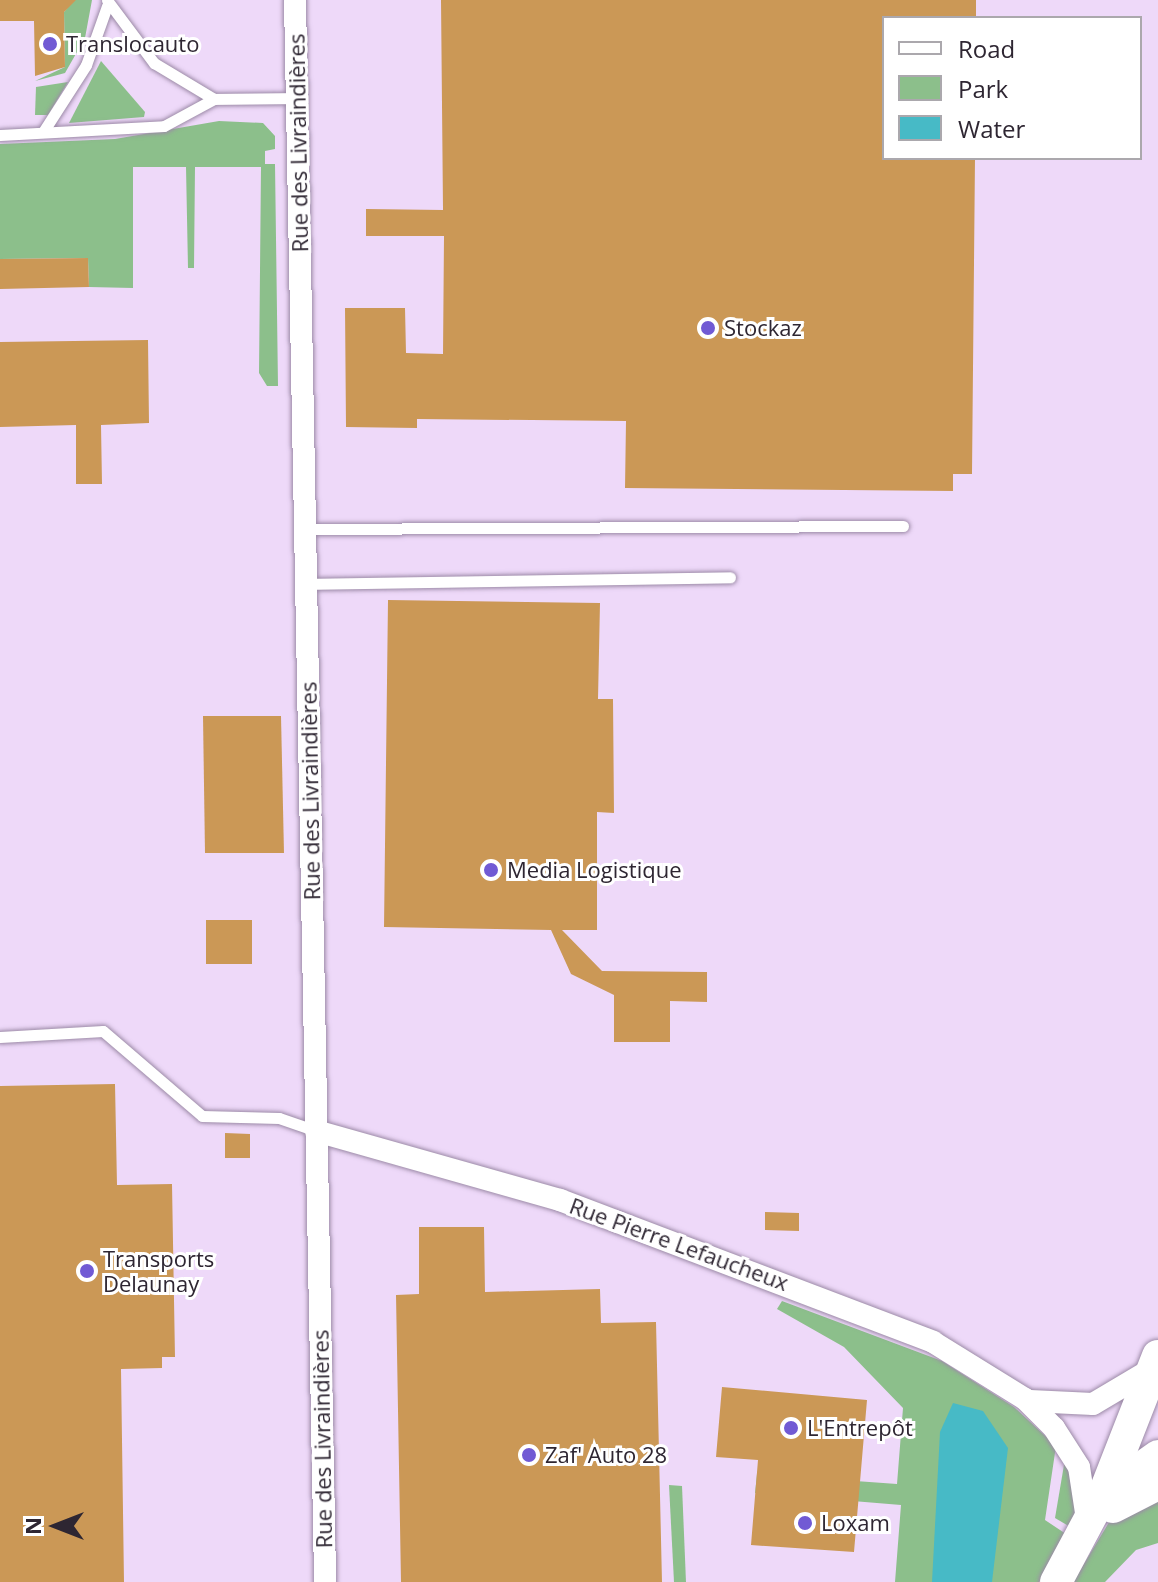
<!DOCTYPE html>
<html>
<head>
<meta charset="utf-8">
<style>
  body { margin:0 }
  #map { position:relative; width:1158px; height:1582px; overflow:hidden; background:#eed9f9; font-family:"Open Sans",sans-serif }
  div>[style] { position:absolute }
  .green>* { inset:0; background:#8cbf8b }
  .water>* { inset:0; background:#47bac6 }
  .building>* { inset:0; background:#cb9856 }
  .roads { filter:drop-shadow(0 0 2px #9c8aa7) drop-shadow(0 0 2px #9c8aa7) }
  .lane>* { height:11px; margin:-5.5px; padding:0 5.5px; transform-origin:5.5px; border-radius:5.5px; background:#fff }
  .street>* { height:22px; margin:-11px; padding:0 11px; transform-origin:11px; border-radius:11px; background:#fff }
  .secondary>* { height:32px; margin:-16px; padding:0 16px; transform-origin:16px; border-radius:16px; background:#fff }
  .dots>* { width:22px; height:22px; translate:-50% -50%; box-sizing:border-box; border:4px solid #fff; border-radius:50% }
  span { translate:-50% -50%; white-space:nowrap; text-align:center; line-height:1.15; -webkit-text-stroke:6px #fff; paint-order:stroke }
  .poi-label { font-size:22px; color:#2e2632 }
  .left { translate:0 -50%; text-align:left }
  .street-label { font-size:22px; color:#2e2632 }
  .legend { position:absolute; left:882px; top:16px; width:260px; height:144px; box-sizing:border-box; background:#fff; border:2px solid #aba8ad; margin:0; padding:10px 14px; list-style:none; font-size:24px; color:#2e2632 }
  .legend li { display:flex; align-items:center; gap:16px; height:40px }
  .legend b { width:40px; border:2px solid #aba8ad }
  .north { position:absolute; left:16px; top:1486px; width:80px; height:80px; -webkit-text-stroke:6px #fff; paint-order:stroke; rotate:270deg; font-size:22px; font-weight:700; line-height:32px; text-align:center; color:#2e2632 }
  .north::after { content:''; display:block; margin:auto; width:28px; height:36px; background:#2e2632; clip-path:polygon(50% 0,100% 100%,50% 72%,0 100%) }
</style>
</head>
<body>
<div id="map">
  <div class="green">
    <div style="clip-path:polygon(74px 0,92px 0,85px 38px,65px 73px,35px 81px,65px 67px,64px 12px)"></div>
    <div style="clip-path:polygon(101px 61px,145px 112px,144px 117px,69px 123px)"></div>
    <div style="clip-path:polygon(68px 82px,48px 115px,35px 115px,36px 87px)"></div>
    <div style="clip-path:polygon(219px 121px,263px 123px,275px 136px,275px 149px,265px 151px,265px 164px,275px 164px,278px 386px,267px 386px,259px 373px,261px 167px,195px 167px,194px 268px,188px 268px,186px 167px,133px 167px,133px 288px,89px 287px,88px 258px,0 259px,0 144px,115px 139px)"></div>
    <div style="clip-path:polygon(782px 1301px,942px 1361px,1014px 1407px,1056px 1446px,1045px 1520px,1069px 1536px,1039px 1582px,895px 1582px,901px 1505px,755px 1493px,757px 1474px,897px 1484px,903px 1408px,844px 1347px,777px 1309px)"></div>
    <div style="clip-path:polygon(1065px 1459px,1078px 1501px,1072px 1528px,1055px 1518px)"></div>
    <div style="clip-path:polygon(669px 1485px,682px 1486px,686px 1582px,674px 1582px)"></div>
    <div style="clip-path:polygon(1158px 1495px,1158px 1543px,1136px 1550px,1105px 1582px,1073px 1582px,1111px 1519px)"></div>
  </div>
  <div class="water">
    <div style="clip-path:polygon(953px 1403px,983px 1411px,1008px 1448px,992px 1582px,932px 1582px,940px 1432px)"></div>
  </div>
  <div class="building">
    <div style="clip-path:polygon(0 0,76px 0,64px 12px,65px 67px,35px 76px,34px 21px,0 21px)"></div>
    <div style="clip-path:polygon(441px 0,976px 0,976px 18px,884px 18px,884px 158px,975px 158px,972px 474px,953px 474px,953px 491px,625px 488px,626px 421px,417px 419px,417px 428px,346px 427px,345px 308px,405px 308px,406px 353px,443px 354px,444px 236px,366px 236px,366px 209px,443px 210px)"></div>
    <div style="clip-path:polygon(88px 258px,89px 287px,0 289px,0 259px)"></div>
    <div style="clip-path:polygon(148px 340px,149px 423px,101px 425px,102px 484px,76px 484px,76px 425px,0 427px,0 342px)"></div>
    <div style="clip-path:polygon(388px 600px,600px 603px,598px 699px,613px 699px,614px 813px,597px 812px,597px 930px,562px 930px,602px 971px,707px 972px,707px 1002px,670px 1001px,670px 1042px,614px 1042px,614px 995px,571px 974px,551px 930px,384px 927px)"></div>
    <div style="clip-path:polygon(203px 716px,281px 716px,284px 853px,205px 853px)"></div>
    <div style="clip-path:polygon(206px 920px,252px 920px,252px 964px,206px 964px)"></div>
    <div style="clip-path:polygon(115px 1084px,117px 1185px,172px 1184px,175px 1357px,162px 1357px,162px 1368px,121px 1369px,124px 1582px,0 1582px,0 1086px)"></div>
    <div style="clip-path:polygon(225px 1133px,250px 1134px,250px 1158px,225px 1158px)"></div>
    <div style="clip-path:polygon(765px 1212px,799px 1213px,799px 1231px,765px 1230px)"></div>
    <div style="clip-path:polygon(419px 1227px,484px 1227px,485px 1292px,600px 1289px,601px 1323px,656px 1322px,662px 1582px,401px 1582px,396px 1295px,419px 1294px)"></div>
    <div style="clip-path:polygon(722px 1387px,867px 1400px,854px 1552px,751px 1545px,758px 1460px,716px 1457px)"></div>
  </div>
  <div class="roads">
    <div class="lane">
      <div style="left:107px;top:0;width:79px;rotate:53.3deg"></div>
      <div style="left:154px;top:63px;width:70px;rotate:31deg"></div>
      <div style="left:43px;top:132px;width:80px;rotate:-57.3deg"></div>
      <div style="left:86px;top:65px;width:63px;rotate:-70.4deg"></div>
      <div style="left:0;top:135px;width:164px;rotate:-3.1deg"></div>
      <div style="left:164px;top:126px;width:57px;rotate:-28.4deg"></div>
      <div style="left:214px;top:99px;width:83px;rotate:-0.7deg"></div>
      <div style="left:305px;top:529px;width:598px;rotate:-0.29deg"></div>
      <div style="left:306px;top:584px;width:424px;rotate:-0.9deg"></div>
      <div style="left:0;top:1037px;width:103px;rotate:-3.3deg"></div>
      <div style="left:103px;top:1031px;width:130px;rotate:40.6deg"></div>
      <div style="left:202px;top:1116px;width:77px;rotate:1.5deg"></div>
      <div style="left:279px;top:1118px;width:39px;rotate:19deg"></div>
    </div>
    <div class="street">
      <div style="left:295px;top:0;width:1582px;rotate:88.91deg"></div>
      <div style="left:316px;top:1131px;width:254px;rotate:15.8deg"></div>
      <div style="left:560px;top:1200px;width:399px;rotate:20.8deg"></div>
      <div style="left:933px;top:1342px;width:108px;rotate:31.8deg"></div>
      <div style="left:1025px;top:1399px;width:41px;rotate:45deg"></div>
      <div style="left:1054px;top:1428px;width:46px;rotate:57.3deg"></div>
      <div style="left:1079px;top:1467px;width:53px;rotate:81.3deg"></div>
      <div style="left:1030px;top:1401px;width:63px;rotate:2.7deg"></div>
      <div style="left:1093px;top:1404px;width:69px;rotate:-30.7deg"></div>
    </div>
    <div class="secondary">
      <div style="left:1105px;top:1491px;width:145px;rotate:-68.6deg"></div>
      <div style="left:1113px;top:1507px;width:51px;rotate:-27.1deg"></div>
      <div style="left:1056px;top:1582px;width:98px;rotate:-61.9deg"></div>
      <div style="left:1102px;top:1496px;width:69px;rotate:-35.5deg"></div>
    </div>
  </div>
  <div class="dots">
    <div style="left:50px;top:44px;background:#715ad4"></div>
    <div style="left:708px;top:328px;background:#715ad4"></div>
    <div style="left:491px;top:870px;background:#715ad4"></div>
    <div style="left:87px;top:1271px;background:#715ad4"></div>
    <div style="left:791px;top:1428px;background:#715ad4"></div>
    <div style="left:529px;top:1455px;background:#715ad4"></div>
    <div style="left:805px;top:1523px;background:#715ad4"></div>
  </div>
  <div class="poi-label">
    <span class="left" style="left:66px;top:44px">Translocauto</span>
    <span class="left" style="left:724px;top:328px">Stockaz</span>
    <span class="left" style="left:507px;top:870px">Media Logistique</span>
    <span class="left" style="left:103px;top:1271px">Transports<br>Delaunay</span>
    <span class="left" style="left:807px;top:1428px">L'Entrepôt</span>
    <span class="left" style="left:545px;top:1455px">Zaf' Auto 28</span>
    <span class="left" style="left:821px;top:1523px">Loxam</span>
  </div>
  <div class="street-label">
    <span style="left:298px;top:143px;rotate:-91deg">Rue des Livraindières</span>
    <span style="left:310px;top:791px;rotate:-91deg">Rue des Livraindières</span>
    <span style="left:679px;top:1244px;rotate:20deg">Rue Pierre Lefaucheux</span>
    <span style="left:322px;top:1439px;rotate:-91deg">Rue des Livraindières</span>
  </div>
  <ul class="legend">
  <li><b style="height:10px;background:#fff"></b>Road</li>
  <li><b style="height:22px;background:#8cbf8b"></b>Park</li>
  <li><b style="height:22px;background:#47bac6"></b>Water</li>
  </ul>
  <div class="north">N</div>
</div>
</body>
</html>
